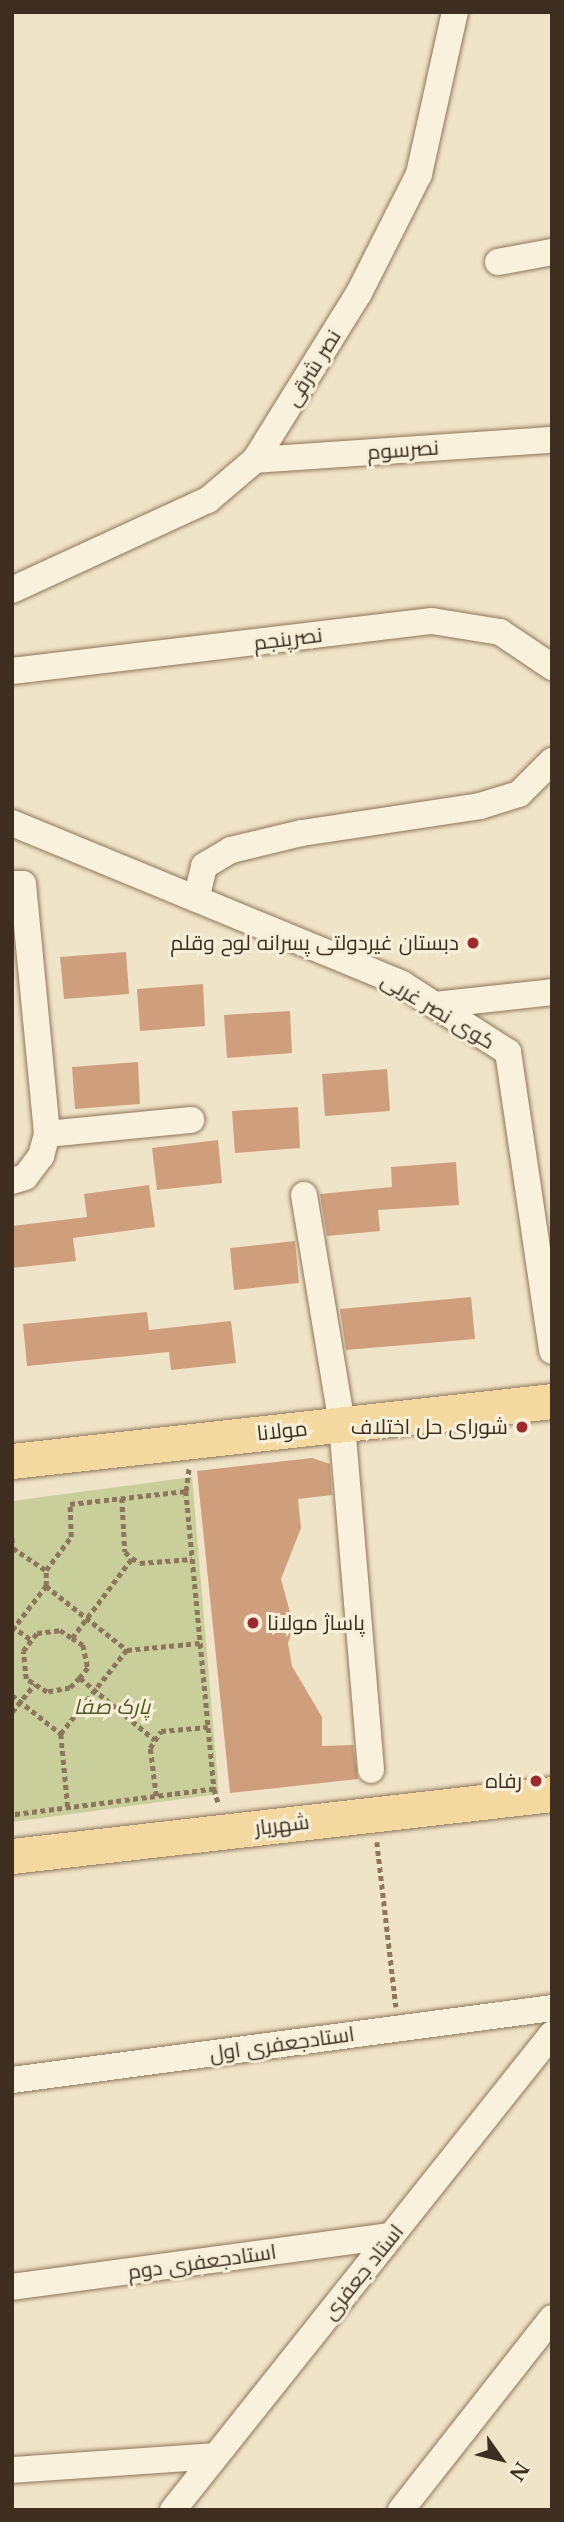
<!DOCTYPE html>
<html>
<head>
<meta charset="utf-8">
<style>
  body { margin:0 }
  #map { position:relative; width:564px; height:2522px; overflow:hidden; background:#f0e4c8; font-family:"Libre Baskerville",Cairo,serif }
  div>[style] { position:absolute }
  .green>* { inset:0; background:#c9cf9b }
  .building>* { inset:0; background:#cf9f7d }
  .path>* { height:4.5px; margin-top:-2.25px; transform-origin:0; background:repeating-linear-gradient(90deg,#8d765c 0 5px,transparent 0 8.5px) }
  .roads { filter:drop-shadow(0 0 2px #8d765c) drop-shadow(0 0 2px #8d765c) }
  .minor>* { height:26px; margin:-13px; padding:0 13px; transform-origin:13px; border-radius:13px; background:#faf1dc }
  .major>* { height:35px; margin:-17.5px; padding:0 17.5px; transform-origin:17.5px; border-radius:17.5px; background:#f3d9a0 }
  .dots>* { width:19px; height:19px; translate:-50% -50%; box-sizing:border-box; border:4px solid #f7eed8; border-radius:50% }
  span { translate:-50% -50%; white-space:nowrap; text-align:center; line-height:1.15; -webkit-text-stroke:6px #f7eed8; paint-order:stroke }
  .street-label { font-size:21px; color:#3d2e20 }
  .poi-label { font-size:21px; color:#3d2e20 }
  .right { translate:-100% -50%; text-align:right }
  .left { translate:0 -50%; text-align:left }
  .park-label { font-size:21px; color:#4d5a26; font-style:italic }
  .frame { position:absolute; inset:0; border:14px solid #3d2e20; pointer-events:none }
  .north { position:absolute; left:466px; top:2424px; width:70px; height:70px; -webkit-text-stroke:5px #f7eed8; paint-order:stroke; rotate:124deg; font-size:19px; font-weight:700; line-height:28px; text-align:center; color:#3d2e20 }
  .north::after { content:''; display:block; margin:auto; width:24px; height:32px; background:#3d2e20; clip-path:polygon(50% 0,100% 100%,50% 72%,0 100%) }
</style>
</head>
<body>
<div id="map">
  <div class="green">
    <div style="clip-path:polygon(192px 1477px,219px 1794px,12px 1822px,12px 1501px)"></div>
  </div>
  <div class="building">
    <div style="clip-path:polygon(126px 952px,129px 994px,64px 999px,60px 957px)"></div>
    <div style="clip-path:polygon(203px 984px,205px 1026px,140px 1031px,137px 989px)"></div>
    <div style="clip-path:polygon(290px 1011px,292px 1053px,227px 1058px,224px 1015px)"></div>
    <div style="clip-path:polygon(138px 1062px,140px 1104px,75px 1109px,72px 1067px)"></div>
    <div style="clip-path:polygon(387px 1069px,390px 1111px,325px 1116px,322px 1074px)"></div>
    <div style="clip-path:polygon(298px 1107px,300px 1148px,235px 1153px,232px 1111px)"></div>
    <div style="clip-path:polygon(218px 1140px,222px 1183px,157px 1190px,152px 1148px)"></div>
    <div style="clip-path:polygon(456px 1162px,459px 1205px,378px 1210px,380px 1231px,327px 1236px,320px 1194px,392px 1187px,391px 1167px)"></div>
    <div style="clip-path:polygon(149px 1185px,155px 1227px,73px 1238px,76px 1261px,12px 1268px,12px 1226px,87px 1217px,84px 1194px)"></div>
    <div style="clip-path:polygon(295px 1241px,299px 1283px,234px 1290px,230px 1248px)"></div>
    <div style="clip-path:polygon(471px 1297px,475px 1339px,346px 1350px,340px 1309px)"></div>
    <div style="clip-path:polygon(147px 1312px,149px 1330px,231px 1321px,236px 1363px,171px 1370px,169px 1352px,27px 1366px,23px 1324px)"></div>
    <div style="clip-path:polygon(312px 1458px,330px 1464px,332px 1495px,298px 1499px,301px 1528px,281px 1579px,294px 1627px,288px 1643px,292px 1666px,322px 1717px,322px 1746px,353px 1745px,358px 1779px,230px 1793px,197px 1471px)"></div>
  </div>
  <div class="path">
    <div style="left:186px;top:1491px;width:24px;rotate:-83deg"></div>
    <div style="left:122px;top:1498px;width:54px;rotate:86.8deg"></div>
    <div style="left:125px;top:1552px;width:9px;rotate:41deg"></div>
    <div style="left:12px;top:1538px;width:10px;rotate:84deg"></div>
    <div style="left:13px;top:1548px;width:40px;rotate:34deg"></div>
    <div style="left:46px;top:1570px;width:41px;rotate:-52.9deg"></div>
    <div style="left:71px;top:1537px;width:33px;rotate:-92deg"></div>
    <div style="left:70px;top:1504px;width:117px;rotate:-6.4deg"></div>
    <div style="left:186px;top:1491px;width:299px;rotate:84.6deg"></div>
    <div style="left:214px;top:1789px;width:204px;rotate:172.7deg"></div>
    <div style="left:46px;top:1586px;width:16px;rotate:-90deg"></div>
    <div style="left:12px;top:1626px;width:24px;rotate:36deg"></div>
    <div style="left:12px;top:1630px;width:56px;rotate:-52.3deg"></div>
    <div style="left:46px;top:1586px;width:103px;rotate:38.3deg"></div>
    <div style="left:127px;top:1650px;width:107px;rotate:128.2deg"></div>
    <div style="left:61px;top:1734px;width:74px;rotate:84.6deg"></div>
    <div style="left:72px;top:1638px;width:100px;rotate:-53.1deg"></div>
    <div style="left:132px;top:1558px;width:9px;rotate:32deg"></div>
    <div style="left:140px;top:1563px;width:52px;rotate:-4.4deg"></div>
    <div style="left:127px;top:1650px;width:73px;rotate:-5.5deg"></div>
    <div style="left:80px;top:1678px;width:14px;rotate:135deg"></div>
    <div style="left:70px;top:1688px;width:23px;rotate:170deg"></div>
    <div style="left:47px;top:1692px;width:25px;rotate:-148deg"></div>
    <div style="left:26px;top:1679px;width:28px;rotate:-96deg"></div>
    <div style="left:23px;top:1651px;width:23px;rotate:-52deg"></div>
    <div style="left:37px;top:1633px;width:23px;rotate:-7deg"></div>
    <div style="left:60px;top:1630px;width:14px;rotate:34deg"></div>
    <div style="left:72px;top:1638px;width:13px;rotate:32deg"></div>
    <div style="left:83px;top:1645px;width:24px;rotate:78deg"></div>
    <div style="left:88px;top:1668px;width:13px;rotate:129deg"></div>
    <div style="left:80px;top:1678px;width:97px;rotate:39.6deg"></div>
    <div style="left:12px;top:1695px;width:63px;rotate:38.5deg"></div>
    <div style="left:12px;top:1712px;width:36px;rotate:-51deg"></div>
    <div style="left:214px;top:1789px;width:17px;rotate:73deg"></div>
    <div style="left:156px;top:1796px;width:48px;rotate:-97.1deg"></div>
    <div style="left:150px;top:1748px;width:20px;rotate:-57deg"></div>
    <div style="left:161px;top:1731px;width:47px;rotate:-4.9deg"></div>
    <div style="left:377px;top:1842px;width:166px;rotate:83.4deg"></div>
  </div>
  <div class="roads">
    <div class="minor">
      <div style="left:498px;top:262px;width:55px;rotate:-10.5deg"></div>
      <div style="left:255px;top:460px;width:298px;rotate:-3.9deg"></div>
      <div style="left:12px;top:590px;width:216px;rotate:-24.7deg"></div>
      <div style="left:208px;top:500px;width:62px;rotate:-40.4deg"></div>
      <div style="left:255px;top:460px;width:197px;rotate:-58.1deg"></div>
      <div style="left:359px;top:293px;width:133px;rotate:-63.2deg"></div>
      <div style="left:419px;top:174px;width:166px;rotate:-77.5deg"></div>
      <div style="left:12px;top:671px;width:423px;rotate:-6.8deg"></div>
      <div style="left:432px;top:621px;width:69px;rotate:9.2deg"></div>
      <div style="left:500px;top:632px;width:63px;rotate:33.9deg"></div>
      <div style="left:12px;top:823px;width:422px;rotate:22.4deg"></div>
      <div style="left:402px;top:984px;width:126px;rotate:32.7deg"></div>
      <div style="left:508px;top:1052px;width:302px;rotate:81.6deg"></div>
      <div style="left:12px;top:884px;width:11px"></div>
      <div style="left:23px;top:884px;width:251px;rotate:84.5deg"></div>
      <div style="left:47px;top:1134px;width:23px;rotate:105deg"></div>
      <div style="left:41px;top:1156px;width:26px;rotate:127deg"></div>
      <div style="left:25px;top:1177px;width:14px;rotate:163deg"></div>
      <div style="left:196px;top:899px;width:34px;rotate:-76deg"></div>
      <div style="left:204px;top:866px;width:31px;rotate:-31deg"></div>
      <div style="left:231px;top:850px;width:73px;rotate:-13.5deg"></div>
      <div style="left:302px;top:833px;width:180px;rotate:-8.6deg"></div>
      <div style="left:480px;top:806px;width:41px;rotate:-17.1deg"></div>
      <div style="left:519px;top:794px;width:47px;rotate:-45deg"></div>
      <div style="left:435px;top:1005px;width:118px;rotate:-6.3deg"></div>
      <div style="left:47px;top:1134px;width:145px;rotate:-5.6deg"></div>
      <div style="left:304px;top:1195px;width:232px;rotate:80.6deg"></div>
      <div style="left:342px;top:1424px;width:347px;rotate:85.2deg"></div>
      <div style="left:12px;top:2080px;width:545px;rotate:-7.59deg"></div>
      <div style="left:12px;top:2287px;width:382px;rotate:-7.7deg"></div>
      <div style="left:12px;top:2470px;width:203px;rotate:-3.9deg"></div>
      <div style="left:173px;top:2510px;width:608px;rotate:-51.47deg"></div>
      <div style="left:401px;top:2510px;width:244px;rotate:-51.8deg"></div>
    </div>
    <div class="major">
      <div style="left:12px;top:1461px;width:543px;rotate:-6.34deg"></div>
      <div style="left:12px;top:1856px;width:544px;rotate:-6.55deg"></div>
    </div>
  </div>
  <div class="dots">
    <div style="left:473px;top:943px;background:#9e2a2b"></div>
    <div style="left:522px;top:1427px;background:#9e2a2b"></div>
    <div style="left:253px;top:1623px;background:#9e2a2b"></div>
    <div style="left:536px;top:1781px;background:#9e2a2b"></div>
  </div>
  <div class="street-label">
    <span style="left:313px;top:368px;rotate:-58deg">نصر شرقی</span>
    <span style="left:403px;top:450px;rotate:-4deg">نصرسوم</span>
    <span style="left:288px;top:639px;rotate:-7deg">نصرپنجم</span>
    <span style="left:438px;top:1011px;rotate:31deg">کوی نصر غربی</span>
    <span style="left:282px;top:1431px;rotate:-6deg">مولانا</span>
    <span style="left:282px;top:1825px;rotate:-7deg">شهریار</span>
    <span style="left:282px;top:2044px;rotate:-8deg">استادجعفری اول</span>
    <span style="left:202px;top:2262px;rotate:-8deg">استادجعفری دوم</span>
    <span style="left:363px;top:2272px;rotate:-51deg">استاد جعفری</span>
  </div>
  <div class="poi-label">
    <span class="right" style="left:459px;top:943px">دبستان غیردولتی پسرانه لوح وقلم</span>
    <span class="right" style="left:508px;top:1427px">شورای حل اختلاف</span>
    <span class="left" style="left:267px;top:1623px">پاساژ مولانا</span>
    <span class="right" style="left:522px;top:1781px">رفاه</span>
  </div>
  <div class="park-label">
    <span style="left:112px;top:1707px">پارک صفا</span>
  </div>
  <div class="frame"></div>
  <div class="north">N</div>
</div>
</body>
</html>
